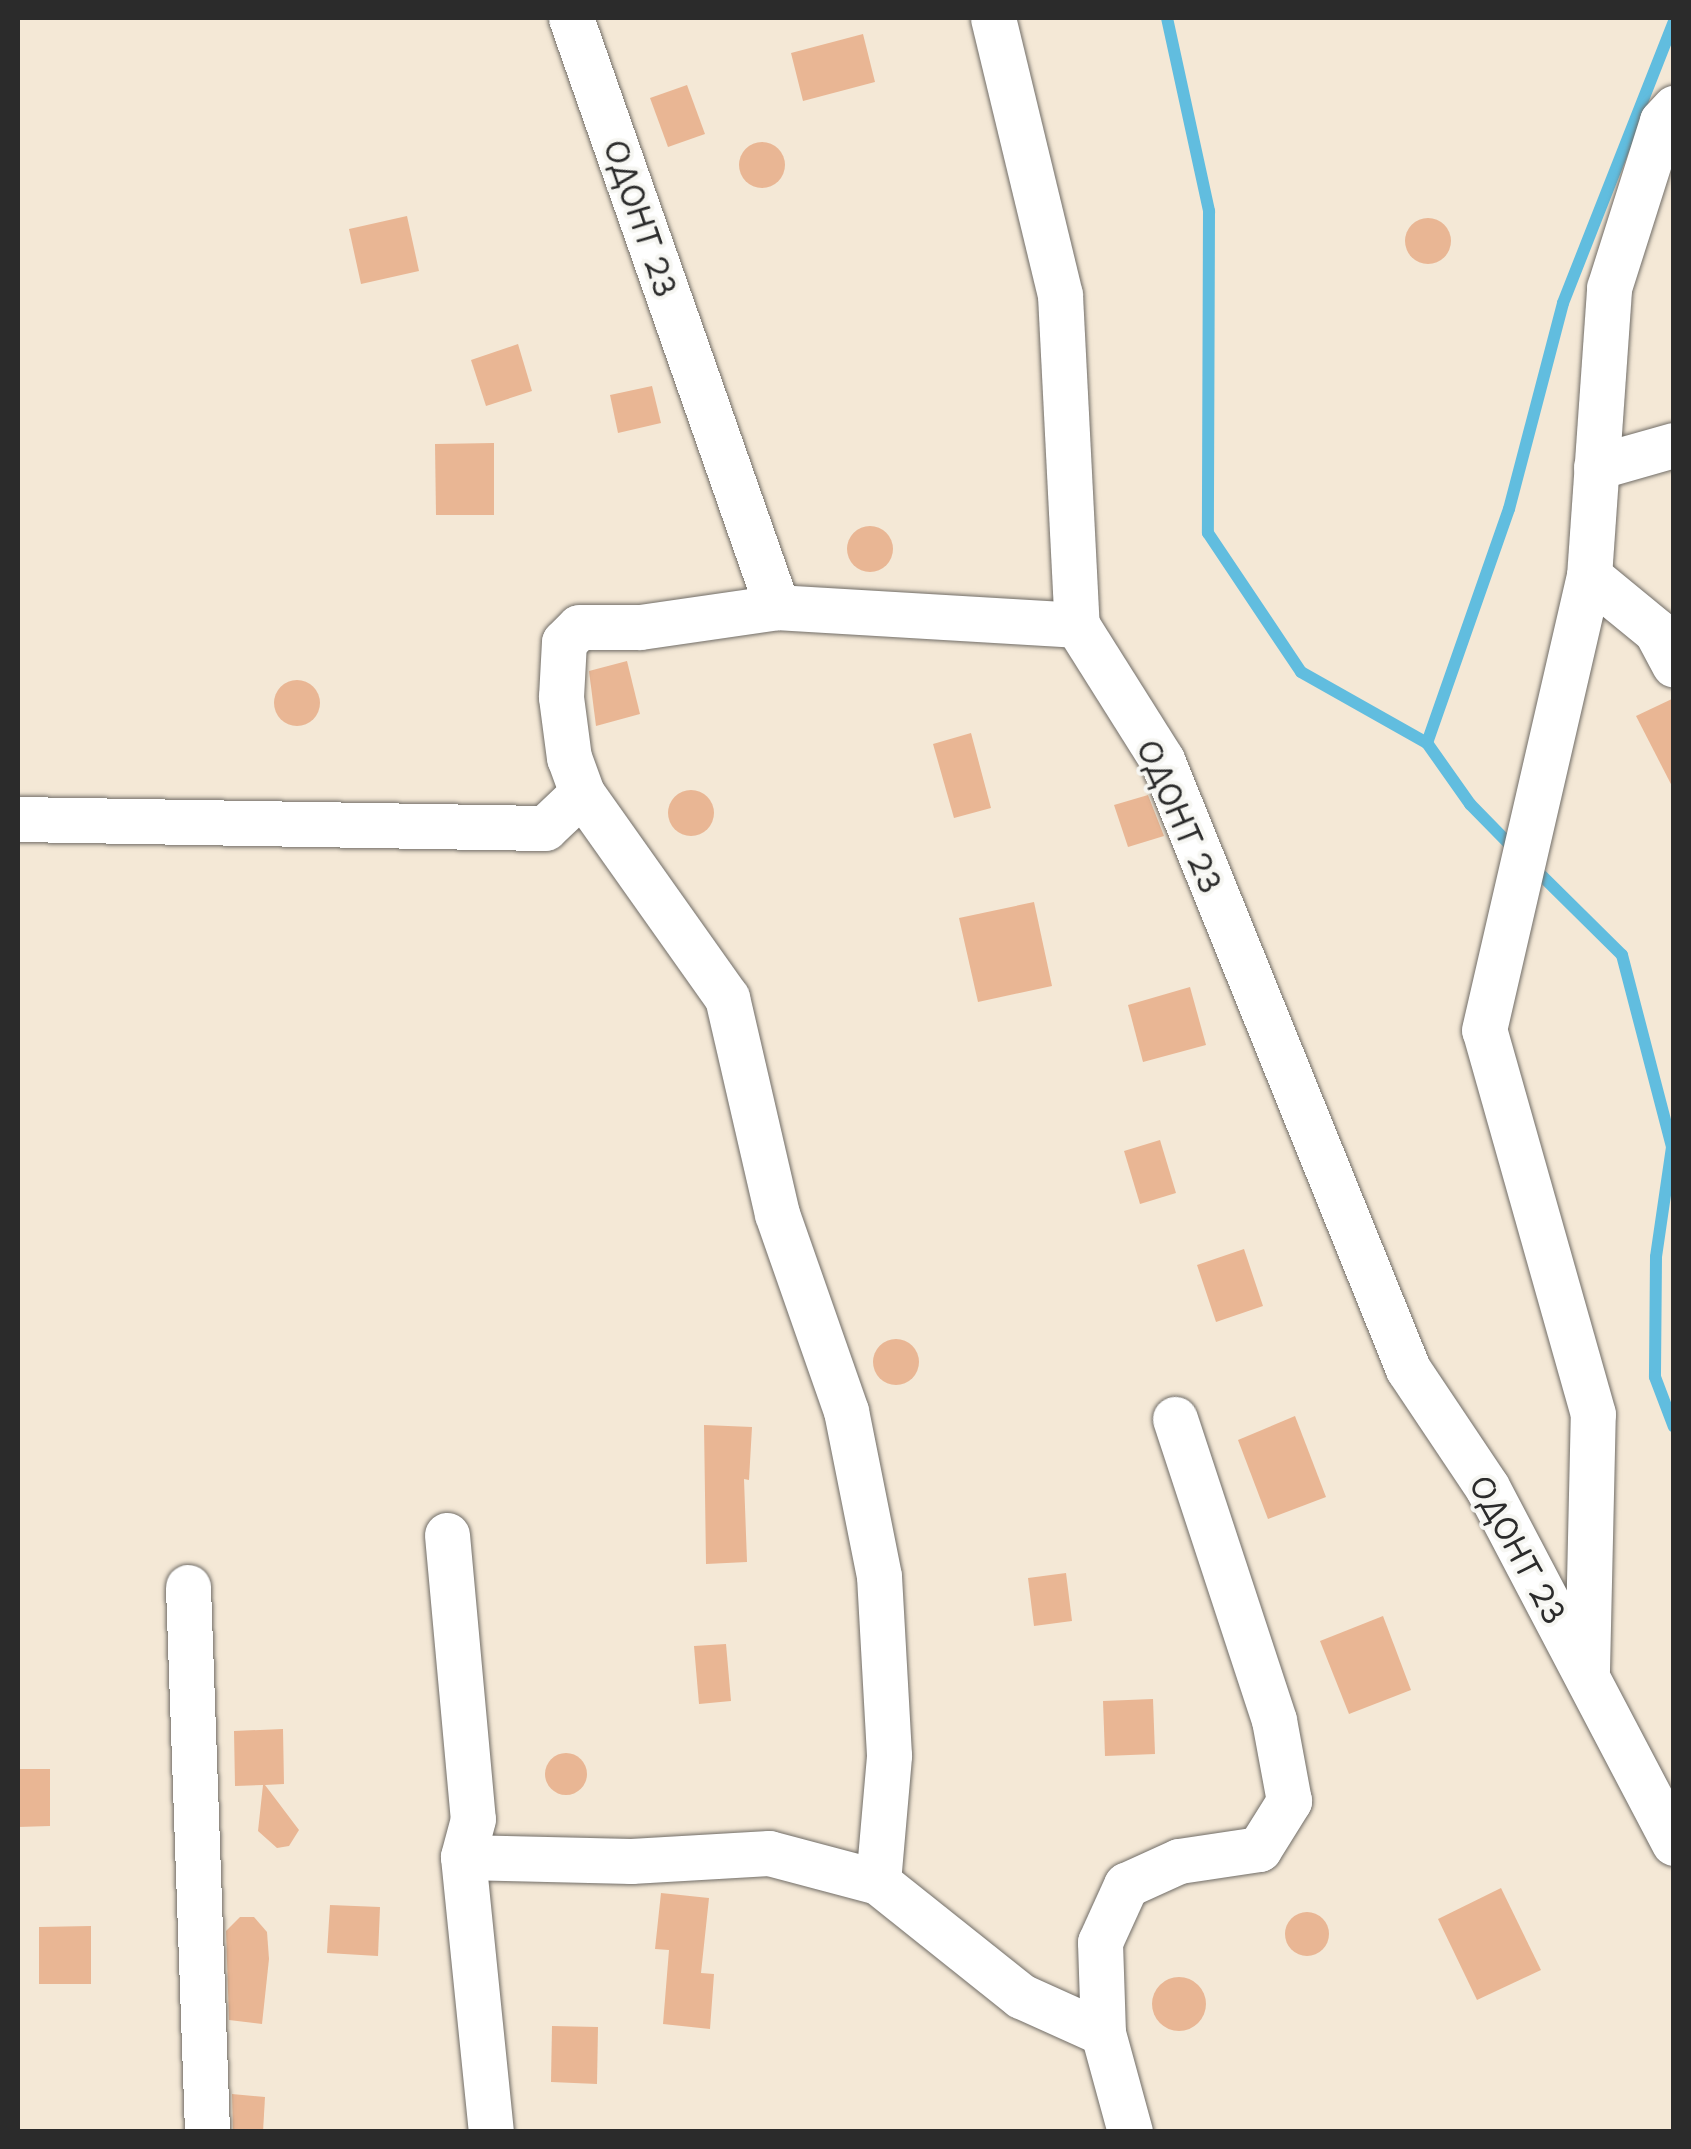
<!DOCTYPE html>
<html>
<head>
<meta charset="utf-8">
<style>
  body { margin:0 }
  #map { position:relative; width:1691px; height:2149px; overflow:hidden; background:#f4e8d6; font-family:"Playpen Sans",sans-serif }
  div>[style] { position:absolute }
  .stream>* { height:12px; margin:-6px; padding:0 6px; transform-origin:6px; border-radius:6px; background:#61bddf }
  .building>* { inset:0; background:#e9b694 }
  .round { border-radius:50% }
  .roads { filter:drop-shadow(0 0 2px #716d67) drop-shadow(0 0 2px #716d67) }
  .street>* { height:45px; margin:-22.5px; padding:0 22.5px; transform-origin:22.5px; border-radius:22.5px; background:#fff }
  span { translate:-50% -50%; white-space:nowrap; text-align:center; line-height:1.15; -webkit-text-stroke:8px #f6f6f2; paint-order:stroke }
  .street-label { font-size:30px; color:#2b2b2b }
  .frame { position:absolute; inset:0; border:20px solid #2b2b2b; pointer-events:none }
</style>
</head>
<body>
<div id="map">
  <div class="stream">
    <div style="left:1167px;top:18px;width:198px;rotate:77.7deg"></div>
    <div style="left:1209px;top:211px;width:322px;rotate:90.2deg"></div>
    <div style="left:1208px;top:533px;width:167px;rotate:56.2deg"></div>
    <div style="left:1301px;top:672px;width:145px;rotate:29.4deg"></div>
    <div style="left:1427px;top:743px;width:75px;rotate:54.8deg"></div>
    <div style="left:1470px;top:804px;width:66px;rotate:45.6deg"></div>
    <div style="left:1427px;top:743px;width:248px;rotate:-70.7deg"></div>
    <div style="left:1509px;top:509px;width:213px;rotate:-75.3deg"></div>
    <div style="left:1563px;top:303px;width:303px;rotate:-68.5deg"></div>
    <div style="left:1531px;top:865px;width:128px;rotate:44.7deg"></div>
    <div style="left:1622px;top:955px;width:198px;rotate:75.4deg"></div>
    <div style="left:1672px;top:1147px;width:111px;rotate:98.3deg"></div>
    <div style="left:1656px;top:1257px;width:120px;rotate:90.5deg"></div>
    <div style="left:1655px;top:1377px;width:53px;rotate:69.2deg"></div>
  </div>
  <div class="building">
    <div style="clip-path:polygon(863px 34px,875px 82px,803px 101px,791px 53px)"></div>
    <div style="clip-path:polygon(687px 85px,705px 134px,668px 147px,650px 98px)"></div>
    <div class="round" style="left:739px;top:142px;width:46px;height:46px"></div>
    <div style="clip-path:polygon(407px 216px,419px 271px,361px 284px,349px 229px)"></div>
    <div class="round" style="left:1405px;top:218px;width:46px;height:46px"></div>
    <div style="clip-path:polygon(518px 344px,532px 391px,486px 406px,471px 360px)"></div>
    <div style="clip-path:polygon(652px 386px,661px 423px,618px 433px,610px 395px)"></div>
    <div style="clip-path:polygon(494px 443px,494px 515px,436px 515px,435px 444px)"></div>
    <div class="round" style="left:847px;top:526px;width:46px;height:46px"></div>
    <div style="clip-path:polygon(627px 661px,640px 714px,596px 726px,589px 671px)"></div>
    <div class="round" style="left:274px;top:680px;width:46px;height:46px"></div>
    <div style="clip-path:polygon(1674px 698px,1674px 790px,1636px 716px)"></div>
    <div style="clip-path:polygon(971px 733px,991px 808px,954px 818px,933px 744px)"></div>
    <div class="round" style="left:668px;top:790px;width:46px;height:46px"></div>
    <div style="clip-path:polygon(1148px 795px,1164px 836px,1128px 847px,1114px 805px)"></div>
    <div style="clip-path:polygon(1034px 902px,1052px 986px,978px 1002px,959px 918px)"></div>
    <div style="clip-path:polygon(1190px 987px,1206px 1045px,1143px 1062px,1128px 1005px)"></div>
    <div style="clip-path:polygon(1160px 1140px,1176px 1193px,1140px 1204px,1124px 1151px)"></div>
    <div style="clip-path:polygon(1244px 1249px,1263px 1306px,1216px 1322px,1197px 1265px)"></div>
    <div class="round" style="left:873px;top:1339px;width:46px;height:46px"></div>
    <div style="clip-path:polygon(1295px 1416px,1326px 1497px,1268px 1519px,1238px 1440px)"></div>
    <div style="clip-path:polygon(704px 1425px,752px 1427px,749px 1480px,744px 1479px,747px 1562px,706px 1564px)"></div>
    <div style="clip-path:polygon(1066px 1573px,1072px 1621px,1034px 1626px,1028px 1578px)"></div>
    <div style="clip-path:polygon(1383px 1616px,1411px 1690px,1349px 1714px,1320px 1641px)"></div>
    <div style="clip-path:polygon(726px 1644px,731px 1701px,699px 1704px,694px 1646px)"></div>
    <div style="clip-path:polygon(1153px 1699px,1155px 1754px,1105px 1756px,1103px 1701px)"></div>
    <div style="clip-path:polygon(283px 1729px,284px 1784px,265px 1785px,299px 1830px,289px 1846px,277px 1848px,258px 1831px,263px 1785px,235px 1786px,234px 1731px)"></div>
    <div class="round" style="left:545px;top:1753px;width:42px;height:42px"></div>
    <div style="clip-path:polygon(18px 1769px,50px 1769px,50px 1826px,18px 1827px)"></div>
    <div style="clip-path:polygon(1501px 1888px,1541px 1970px,1477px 2000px,1438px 1919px)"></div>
    <div style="clip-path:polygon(661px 1893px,709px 1898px,701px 1973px,714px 1974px,710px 2029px,663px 2024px,669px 1950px,655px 1949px)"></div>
    <div style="clip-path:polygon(330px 1905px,380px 1907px,378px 1956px,327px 1953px)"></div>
    <div class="round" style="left:1285px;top:1912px;width:44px;height:44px"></div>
    <div style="clip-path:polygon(254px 1917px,267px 1932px,269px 1959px,262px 2024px,229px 2020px,226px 1931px,240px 1917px)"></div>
    <div style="clip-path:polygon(91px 1926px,91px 1984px,39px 1984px,39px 1927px)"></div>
    <div class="round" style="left:1152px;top:1977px;width:54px;height:54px"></div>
    <div style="clip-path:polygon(552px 2026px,598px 2027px,597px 2084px,551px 2082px)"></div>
    <div style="clip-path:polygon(232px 2094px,265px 2097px,263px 2132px,233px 2132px)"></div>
  </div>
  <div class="roads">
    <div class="street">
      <div style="left:571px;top:18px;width:624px;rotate:70.72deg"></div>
      <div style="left:777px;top:607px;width:301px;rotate:3.4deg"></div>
      <div style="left:1077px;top:625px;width:160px;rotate:57.8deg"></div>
      <div style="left:1162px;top:760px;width:657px;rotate:68deg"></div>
      <div style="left:1408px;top:1369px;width:142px;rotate:56.2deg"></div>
      <div style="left:1487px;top:1487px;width:402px;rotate:62.3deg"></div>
      <div style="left:993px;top:18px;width:285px;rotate:76.4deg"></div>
      <div style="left:1060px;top:295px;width:330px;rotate:87.1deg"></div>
      <div style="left:1596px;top:467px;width:81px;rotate:-15.8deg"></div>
      <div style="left:1589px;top:576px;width:87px;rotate:39.4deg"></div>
      <div style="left:1656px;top:631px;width:38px;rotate:62deg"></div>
      <div style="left:18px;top:819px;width:527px;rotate:0.98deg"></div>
      <div style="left:545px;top:828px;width:51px;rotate:-43.4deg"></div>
      <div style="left:582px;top:793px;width:37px;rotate:-110deg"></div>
      <div style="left:569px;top:758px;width:62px;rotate:-97.5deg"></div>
      <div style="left:561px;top:697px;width:55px;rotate:-86.9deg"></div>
      <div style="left:564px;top:642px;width:21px;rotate:-45deg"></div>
      <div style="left:579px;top:627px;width:61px"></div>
      <div style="left:640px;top:627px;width:140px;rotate:-8.2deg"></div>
      <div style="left:447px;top:1535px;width:285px;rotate:84.8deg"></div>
      <div style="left:473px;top:1819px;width:39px;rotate:105deg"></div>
      <div style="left:463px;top:1857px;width:276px;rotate:84.2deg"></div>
      <div style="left:188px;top:1587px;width:545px;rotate:88deg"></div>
      <div style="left:1587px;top:1670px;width:256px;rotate:-88.7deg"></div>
      <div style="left:1593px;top:1414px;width:399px;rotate:-105.8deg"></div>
      <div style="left:1484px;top:1030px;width:466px;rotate:-77deg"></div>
      <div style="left:1589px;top:576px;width:289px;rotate:-86deg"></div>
      <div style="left:1609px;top:288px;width:175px;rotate:-72.4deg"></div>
      <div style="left:1662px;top:121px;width:18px;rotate:-47deg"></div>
      <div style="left:463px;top:1857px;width:168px;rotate:1.4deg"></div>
      <div style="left:631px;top:1861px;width:138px;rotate:-3.3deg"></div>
      <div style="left:769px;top:1853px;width:113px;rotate:14.9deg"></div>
      <div style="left:878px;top:1882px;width:127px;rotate:-85deg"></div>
      <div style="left:889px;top:1755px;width:179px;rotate:-93.2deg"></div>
      <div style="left:879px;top:1576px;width:168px;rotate:-101.3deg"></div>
      <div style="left:846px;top:1411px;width:209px;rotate:-109.3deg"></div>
      <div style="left:777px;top:1214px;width:222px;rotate:-103deg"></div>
      <div style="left:727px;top:998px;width:251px;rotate:-125.3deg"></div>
      <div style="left:878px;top:1882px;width:183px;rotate:38.6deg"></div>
      <div style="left:1021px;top:1996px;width:90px;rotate:24.3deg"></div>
      <div style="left:1103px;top:2033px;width:103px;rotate:74.7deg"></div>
      <div style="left:1103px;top:2033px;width:91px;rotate:-91.9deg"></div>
      <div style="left:1100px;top:1942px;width:63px;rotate:-65.5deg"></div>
      <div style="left:1126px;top:1885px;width:58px;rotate:-24.4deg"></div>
      <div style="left:1179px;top:1861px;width:81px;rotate:-8.5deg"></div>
      <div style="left:1259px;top:1849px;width:57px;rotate:-58deg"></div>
      <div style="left:1289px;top:1801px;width:82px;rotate:-100.5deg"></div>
      <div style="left:1274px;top:1720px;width:317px;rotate:-108.2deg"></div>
    </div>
  </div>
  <div class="street-label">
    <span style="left:641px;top:218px;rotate:71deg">ОДОНТ 23</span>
    <span style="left:1180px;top:816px;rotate:66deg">ОДОНТ 23</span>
    <span style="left:1518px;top:1549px;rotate:61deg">ОДОНТ 23</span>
  </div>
  <div class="frame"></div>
</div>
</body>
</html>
